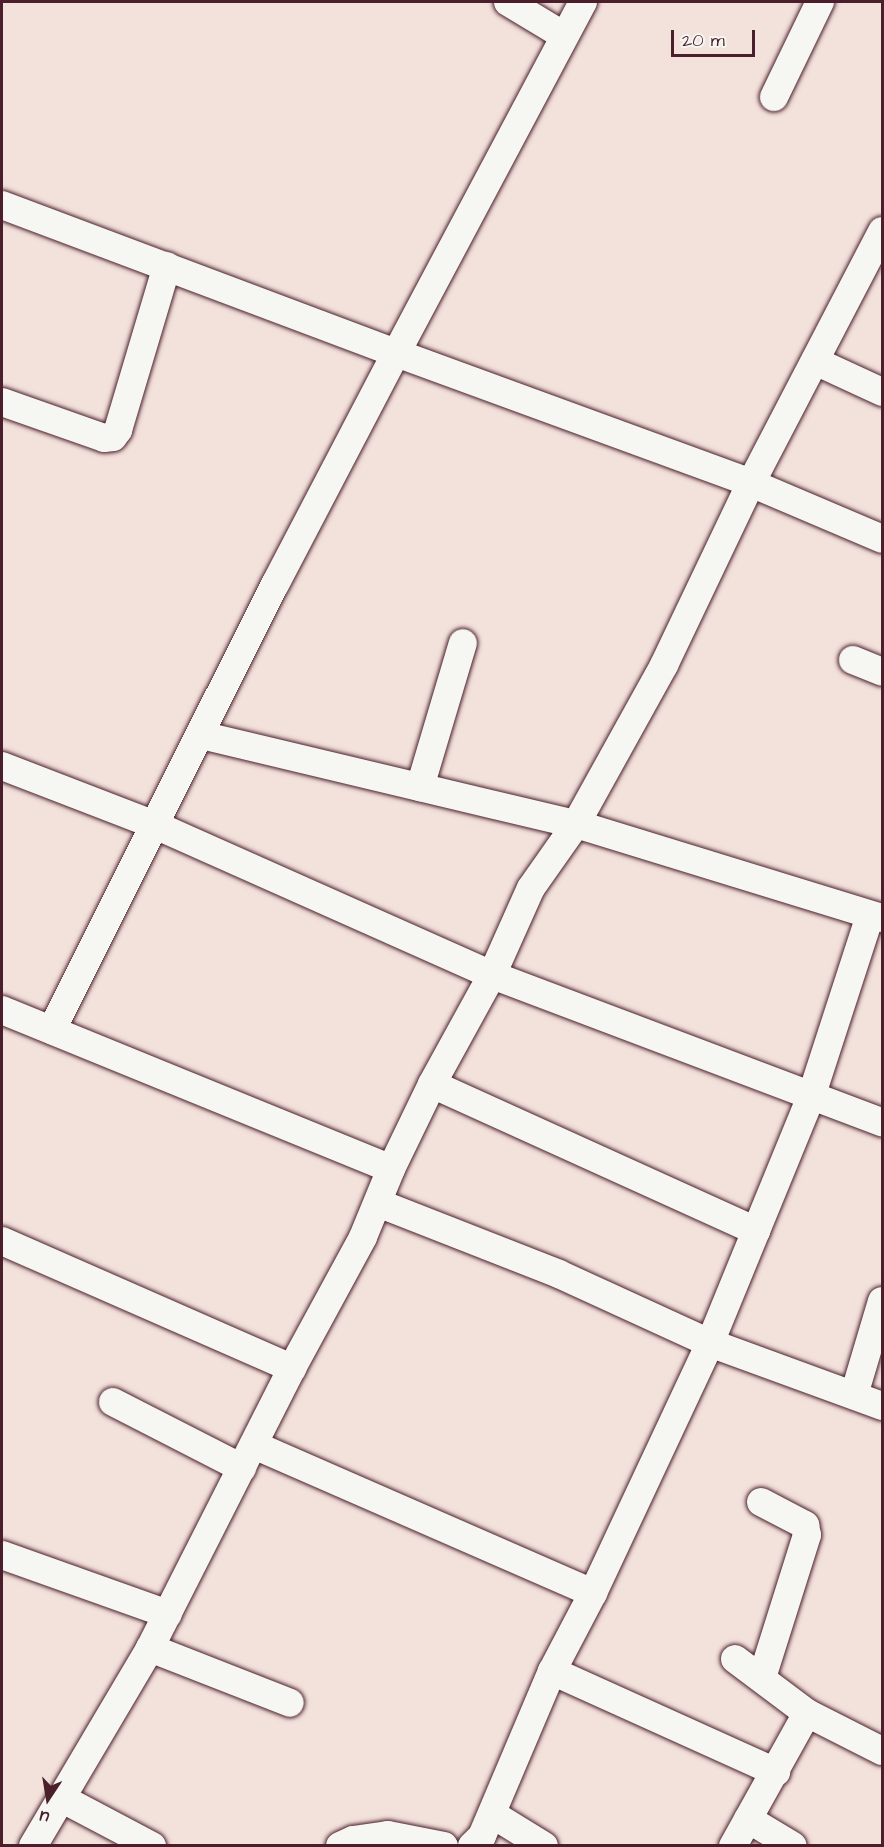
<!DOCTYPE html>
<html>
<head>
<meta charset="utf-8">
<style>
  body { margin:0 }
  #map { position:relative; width:884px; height:1847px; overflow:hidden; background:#f3e1db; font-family:"Architects Daughter",sans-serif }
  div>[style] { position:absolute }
  .roads { filter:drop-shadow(0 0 2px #4a1f2b) drop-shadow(0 0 2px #4a1f2b) }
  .minor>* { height:28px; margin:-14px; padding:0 14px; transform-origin:14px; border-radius:14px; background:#f6f6f2 }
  span { translate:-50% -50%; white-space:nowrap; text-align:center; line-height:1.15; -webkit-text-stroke:6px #f6f6f2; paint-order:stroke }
  .frame { position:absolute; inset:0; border:3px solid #4a1f2b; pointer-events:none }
  .north { position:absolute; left:18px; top:1769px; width:60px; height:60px; -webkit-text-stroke:4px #f6f6f2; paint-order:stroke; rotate:192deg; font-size:16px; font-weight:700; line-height:24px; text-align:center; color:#4a1f2b }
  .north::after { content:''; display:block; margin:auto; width:21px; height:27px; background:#4a1f2b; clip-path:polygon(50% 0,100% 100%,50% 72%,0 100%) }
  .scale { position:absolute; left:671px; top:30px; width:84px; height:27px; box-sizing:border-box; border:3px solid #4a1f2b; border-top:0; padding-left:8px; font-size:18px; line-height:21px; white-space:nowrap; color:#4a1f2b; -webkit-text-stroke:4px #f6f6f2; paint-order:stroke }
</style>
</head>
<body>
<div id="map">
  <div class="roads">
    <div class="minor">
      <div style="left:508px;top:2px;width:64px;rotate:31deg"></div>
      <div style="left:583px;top:2px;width:398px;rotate:118deg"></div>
      <div style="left:396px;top:353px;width:378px;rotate:20.1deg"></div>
      <div style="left:751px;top:483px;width:142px;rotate:23.1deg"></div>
      <div style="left:774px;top:97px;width:106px;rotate:-64.2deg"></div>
      <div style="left:2px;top:205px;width:421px;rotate:20.6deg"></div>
      <div style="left:396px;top:353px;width:261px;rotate:117.6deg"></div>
      <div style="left:275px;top:584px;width:499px;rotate:116.6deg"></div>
      <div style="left:815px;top:361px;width:74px;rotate:24.8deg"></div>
      <div style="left:2px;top:402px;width:108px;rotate:19.4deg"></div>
      <div style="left:104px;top:438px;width:9px;rotate:-6deg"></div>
      <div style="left:113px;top:437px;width:9px;rotate:-54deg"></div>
      <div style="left:118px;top:430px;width:171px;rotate:-73.4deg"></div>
      <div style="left:853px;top:660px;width:31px;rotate:22deg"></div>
      <div style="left:201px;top:735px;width:385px;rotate:13.4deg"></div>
      <div style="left:576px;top:824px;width:320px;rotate:17.1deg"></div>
      <div style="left:2px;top:766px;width:164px;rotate:21.1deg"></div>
      <div style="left:155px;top:825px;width:369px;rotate:24deg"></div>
      <div style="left:492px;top:975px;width:417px;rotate:20.7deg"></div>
      <div style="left:420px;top:787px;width:150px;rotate:-73.4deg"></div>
      <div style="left:2px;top:1010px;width:420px;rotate:22.2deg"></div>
      <div style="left:432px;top:1084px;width:356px;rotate:24.4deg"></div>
      <div style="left:378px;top:1203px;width:194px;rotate:21.4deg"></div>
      <div style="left:559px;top:1274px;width:166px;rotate:24.6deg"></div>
      <div style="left:710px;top:1343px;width:183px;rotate:20.1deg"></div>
      <div style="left:2px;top:1241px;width:317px;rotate:23.7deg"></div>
      <div style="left:854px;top:1395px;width:98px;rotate:-73.4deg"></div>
      <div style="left:113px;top:1402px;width:145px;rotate:27.1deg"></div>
      <div style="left:254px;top:1445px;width:370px;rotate:23.6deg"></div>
      <div style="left:761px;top:1502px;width:50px;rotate:27.6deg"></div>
      <div style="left:805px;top:1525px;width:10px;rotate:79deg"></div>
      <div style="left:807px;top:1535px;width:150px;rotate:107.5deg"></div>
      <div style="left:2px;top:1555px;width:176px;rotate:19.6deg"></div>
      <div style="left:150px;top:1648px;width:150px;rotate:21.4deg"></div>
      <div style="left:735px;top:1659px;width:90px;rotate:36.9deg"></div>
      <div style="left:807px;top:1713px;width:84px;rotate:26.9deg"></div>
      <div style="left:552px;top:1671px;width:246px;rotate:24.3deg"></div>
      <div style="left:61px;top:1798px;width:103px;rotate:27.8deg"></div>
      <div style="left:492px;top:1814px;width:61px;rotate:31.6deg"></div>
      <div style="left:748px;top:1819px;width:52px;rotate:31deg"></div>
      <div style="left:33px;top:1846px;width:230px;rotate:-59.4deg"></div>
      <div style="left:150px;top:1648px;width:314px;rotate:-63.1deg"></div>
      <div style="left:292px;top:1368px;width:149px;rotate:-61.5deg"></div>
      <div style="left:363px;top:1237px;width:74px;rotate:-67.6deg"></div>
      <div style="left:391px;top:1169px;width:94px;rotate:-64.2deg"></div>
      <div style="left:432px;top:1084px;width:124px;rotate:-61.2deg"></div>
      <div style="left:492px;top:975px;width:95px;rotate:-65.9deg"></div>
      <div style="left:531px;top:888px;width:78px;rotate:-54.9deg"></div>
      <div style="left:576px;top:824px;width:182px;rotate:-61deg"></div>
      <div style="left:664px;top:665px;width:202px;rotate:-64.5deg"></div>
      <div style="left:751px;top:483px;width:284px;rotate:-62.5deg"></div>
      <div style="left:340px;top:1846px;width:14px;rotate:-25deg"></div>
      <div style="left:353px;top:1840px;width:35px;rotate:-8deg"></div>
      <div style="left:388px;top:1835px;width:57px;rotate:11.1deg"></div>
      <div style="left:472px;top:1846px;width:14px;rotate:-45deg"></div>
      <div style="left:482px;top:1836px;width:179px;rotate:-67deg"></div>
      <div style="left:552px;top:1671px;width:88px;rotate:-62.3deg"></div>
      <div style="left:593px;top:1593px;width:276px;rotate:-64.9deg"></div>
      <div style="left:710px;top:1343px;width:269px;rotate:-67.7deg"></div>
      <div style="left:812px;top:1094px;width:188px;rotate:-72deg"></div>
      <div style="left:733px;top:1846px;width:152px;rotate:-60.9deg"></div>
    </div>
  </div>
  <div class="frame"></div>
  <div class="north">U</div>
  <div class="scale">20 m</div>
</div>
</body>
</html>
